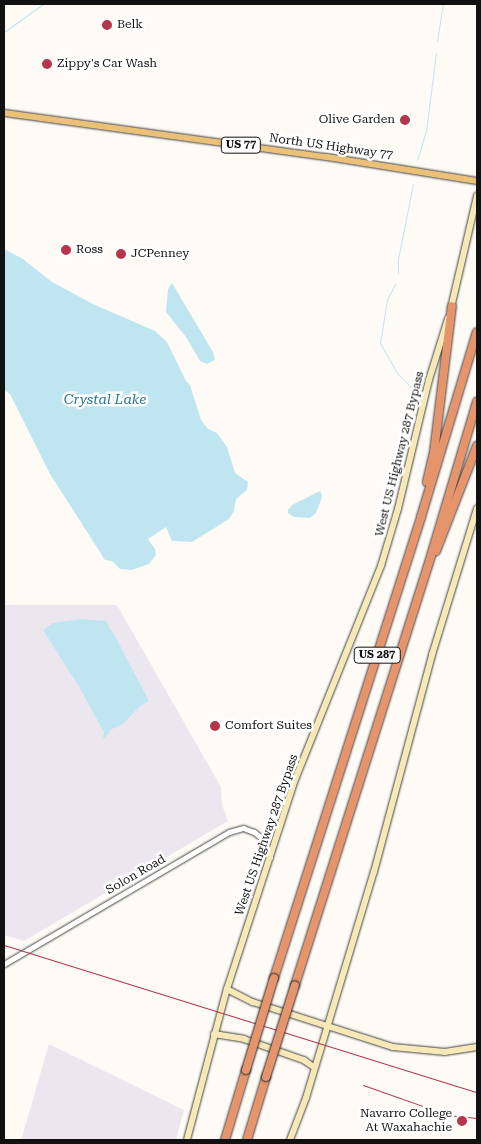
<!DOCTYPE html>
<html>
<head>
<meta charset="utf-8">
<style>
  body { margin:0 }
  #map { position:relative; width:481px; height:1144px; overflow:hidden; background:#fefbf6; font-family:"Roboto Serif",serif }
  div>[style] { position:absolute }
  .industrial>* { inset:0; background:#ece7ee }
  .water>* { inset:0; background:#bfe5f1 }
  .stream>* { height:1px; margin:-0.5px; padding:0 0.5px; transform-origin:0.5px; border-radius:0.5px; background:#bfe5f1 }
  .roads { filter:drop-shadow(0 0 1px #444) drop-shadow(0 0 1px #444) }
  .tertiary>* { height:5px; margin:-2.5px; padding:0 2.5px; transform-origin:2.5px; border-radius:2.5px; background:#fff }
  .secondary>* { height:5.5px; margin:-2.75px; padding:0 2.75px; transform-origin:2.75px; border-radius:2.75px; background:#f7e8b7 }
  .primary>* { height:6px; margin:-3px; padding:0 3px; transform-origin:3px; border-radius:3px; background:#ebc078 }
  .motorway>* { height:8px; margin:-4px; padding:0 4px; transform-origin:4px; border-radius:4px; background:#e6946b }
  .rail>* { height:1px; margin:-0.5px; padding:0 0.5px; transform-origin:0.5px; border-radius:0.5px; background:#b5354c }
  .bridges { filter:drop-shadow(0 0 1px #222) drop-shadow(0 0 1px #222) }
  .motorway-bridge>* { height:8px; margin:-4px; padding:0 4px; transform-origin:4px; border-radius:4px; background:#e6946b }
  .dots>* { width:14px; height:14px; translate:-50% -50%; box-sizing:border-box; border:2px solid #fff; border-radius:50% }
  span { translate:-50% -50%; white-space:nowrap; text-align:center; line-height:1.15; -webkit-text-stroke:5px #fff; paint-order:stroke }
  .shield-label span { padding:1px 4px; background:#fff; border:1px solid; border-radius:4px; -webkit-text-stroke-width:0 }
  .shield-label { font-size:11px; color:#111; font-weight:700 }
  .poi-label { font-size:12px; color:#111 }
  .left { translate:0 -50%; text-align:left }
  .right { translate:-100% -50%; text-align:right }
  .street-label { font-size:12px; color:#111 }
  .water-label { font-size:14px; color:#257598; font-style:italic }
  .frame { position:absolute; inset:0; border:5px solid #111; pointer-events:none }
</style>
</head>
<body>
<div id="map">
  <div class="industrial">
    <div style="clip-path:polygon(4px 605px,117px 605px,221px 787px,222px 805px,228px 821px,24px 941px,4px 935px)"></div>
    <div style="clip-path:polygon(49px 1044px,184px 1110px,176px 1140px,21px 1140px)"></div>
  </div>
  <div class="water">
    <div style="clip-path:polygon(4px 249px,23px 259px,52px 282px,93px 304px,155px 331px,167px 342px,186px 381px,190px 385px,201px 420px,208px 429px,217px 433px,227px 447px,235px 473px,248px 482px,247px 490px,236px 499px,234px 511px,229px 519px,192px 542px,172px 541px,166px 527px,148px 539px,155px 549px,156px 555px,149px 564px,132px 570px,120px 569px,112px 561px,105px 560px,50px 474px,10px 394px,4px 390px)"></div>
    <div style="clip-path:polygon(172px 283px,213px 352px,215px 360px,207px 364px,200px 361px,186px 337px,166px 312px,168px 289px)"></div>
    <div style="clip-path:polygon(320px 491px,322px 496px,321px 500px,316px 513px,310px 518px,294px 517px,288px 513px,288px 510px,292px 505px)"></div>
    <div style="clip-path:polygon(82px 619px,107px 621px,109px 628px,114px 634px,149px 701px,140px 706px,123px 724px,110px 730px,105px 738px,103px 739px,104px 732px,78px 685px,43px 630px,53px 623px)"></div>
  </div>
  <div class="stream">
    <div style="left:4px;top:32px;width:48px;rotate:-35.7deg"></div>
    <div style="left:437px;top:41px;width:37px;rotate:-81deg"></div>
    <div style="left:417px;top:160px;width:30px;rotate:-73deg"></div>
    <div style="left:426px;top:131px;width:79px;rotate:-82.7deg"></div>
    <div style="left:398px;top:273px;width:14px;rotate:-90deg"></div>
    <div style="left:398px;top:259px;width:76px;rotate:-78.7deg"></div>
    <div style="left:395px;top:284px;width:18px;rotate:117deg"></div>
    <div style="left:387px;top:300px;width:44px;rotate:99.2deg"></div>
    <div style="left:380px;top:343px;width:36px;rotate:60deg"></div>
    <div style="left:398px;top:374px;width:17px;rotate:45deg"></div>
    <div style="left:410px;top:386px;width:10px;rotate:24deg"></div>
  </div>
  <div class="roads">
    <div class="tertiary">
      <div style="left:4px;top:964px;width:261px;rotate:-30.4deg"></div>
      <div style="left:229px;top:832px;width:15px;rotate:-16deg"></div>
      <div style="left:243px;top:828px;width:12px;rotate:20deg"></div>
      <div style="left:254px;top:832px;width:14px;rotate:39deg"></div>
      <div style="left:265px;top:841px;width:17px;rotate:73deg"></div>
    </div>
    <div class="secondary">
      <div style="left:451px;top:308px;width:115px;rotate:-76.9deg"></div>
      <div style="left:227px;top:989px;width:29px;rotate:27deg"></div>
      <div style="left:253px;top:1002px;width:147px;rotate:17.8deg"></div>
      <div style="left:393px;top:1047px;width:52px;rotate:5.5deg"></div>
      <div style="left:445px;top:1052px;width:32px;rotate:-9deg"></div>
      <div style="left:214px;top:1034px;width:30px;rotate:9deg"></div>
      <div style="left:244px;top:1039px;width:64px;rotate:19.3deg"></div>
      <div style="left:304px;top:1060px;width:12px;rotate:35deg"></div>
      <div style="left:187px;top:1140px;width:156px;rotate:-75.2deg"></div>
      <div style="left:227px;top:989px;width:220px;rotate:-72deg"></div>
      <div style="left:295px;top:780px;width:231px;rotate:-68.1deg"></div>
      <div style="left:381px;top:566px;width:59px;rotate:-73.4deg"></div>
      <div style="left:398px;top:509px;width:133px;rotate:-76.5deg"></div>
      <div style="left:429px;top:380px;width:64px;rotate:-72.7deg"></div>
      <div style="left:290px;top:1140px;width:45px;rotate:-69.1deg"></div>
      <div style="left:306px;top:1098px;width:236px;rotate:-73.3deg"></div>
      <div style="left:374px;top:872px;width:225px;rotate:-75deg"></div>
      <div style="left:432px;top:655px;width:153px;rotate:-72.9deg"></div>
    </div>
    <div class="primary">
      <div style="left:4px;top:113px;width:326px;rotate:7.8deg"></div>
      <div style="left:327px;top:157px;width:152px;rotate:9.1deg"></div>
    </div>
    <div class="motorway">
      <div style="left:427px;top:482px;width:31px;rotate:-77deg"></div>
      <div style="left:434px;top:452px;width:147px;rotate:-83deg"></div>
      <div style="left:436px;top:551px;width:113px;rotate:-68.7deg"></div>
      <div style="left:274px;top:978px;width:484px;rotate:-72.3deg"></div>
      <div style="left:421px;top:517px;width:193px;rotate:-73.2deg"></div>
      <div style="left:295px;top:985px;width:450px;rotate:-72.4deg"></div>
      <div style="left:431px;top:556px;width:161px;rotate:-73.4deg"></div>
      <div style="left:225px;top:1140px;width:73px;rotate:-73.3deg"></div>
      <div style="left:247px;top:1140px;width:66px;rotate:-73.2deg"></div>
    </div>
  </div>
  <div class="rail">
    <div style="left:4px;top:945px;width:495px;rotate:17.3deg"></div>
    <div style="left:363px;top:1085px;width:90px;rotate:19.4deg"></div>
    <div style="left:448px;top:1115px;width:29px;rotate:6deg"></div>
  </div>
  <div class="bridges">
    <div class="motorway-bridge">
      <div style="left:246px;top:1070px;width:96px;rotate:-73.1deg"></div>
      <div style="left:266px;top:1077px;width:96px;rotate:-72.5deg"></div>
    </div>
  </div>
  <div class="dots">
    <div style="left:107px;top:25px;background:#b5354c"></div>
    <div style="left:47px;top:64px;background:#b5354c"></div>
    <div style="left:405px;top:120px;background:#b5354c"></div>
    <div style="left:66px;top:250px;background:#b5354c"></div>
    <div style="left:121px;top:254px;background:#b5354c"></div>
    <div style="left:215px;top:726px;background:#b5354c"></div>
    <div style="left:462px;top:1121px;background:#b5354c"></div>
  </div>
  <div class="shield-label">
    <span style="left:241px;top:145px">US 77</span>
    <span style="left:377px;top:655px">US 287</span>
  </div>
  <div class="poi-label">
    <span class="left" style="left:117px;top:25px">Belk</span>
    <span class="left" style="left:57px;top:64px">Zippy's Car Wash</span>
    <span class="right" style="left:395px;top:120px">Olive Garden</span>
    <span class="left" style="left:76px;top:250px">Ross</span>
    <span class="left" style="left:131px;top:254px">JCPenney</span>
    <span class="left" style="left:225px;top:726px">Comfort Suites</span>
    <span class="right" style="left:452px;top:1121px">Navarro College<br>At Waxahachie</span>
  </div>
  <div class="street-label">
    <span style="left:331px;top:147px;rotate:8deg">North US Highway 77</span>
    <span style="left:400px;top:454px;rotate:-76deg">West US Highway 287 Bypass</span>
    <span style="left:267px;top:835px;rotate:-71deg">West US Highway 287 Bypass</span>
    <span style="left:136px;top:875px;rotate:-30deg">Solon Road</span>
  </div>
  <div class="water-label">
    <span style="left:105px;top:399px">Crystal Lake</span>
  </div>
  <div class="frame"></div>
</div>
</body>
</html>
